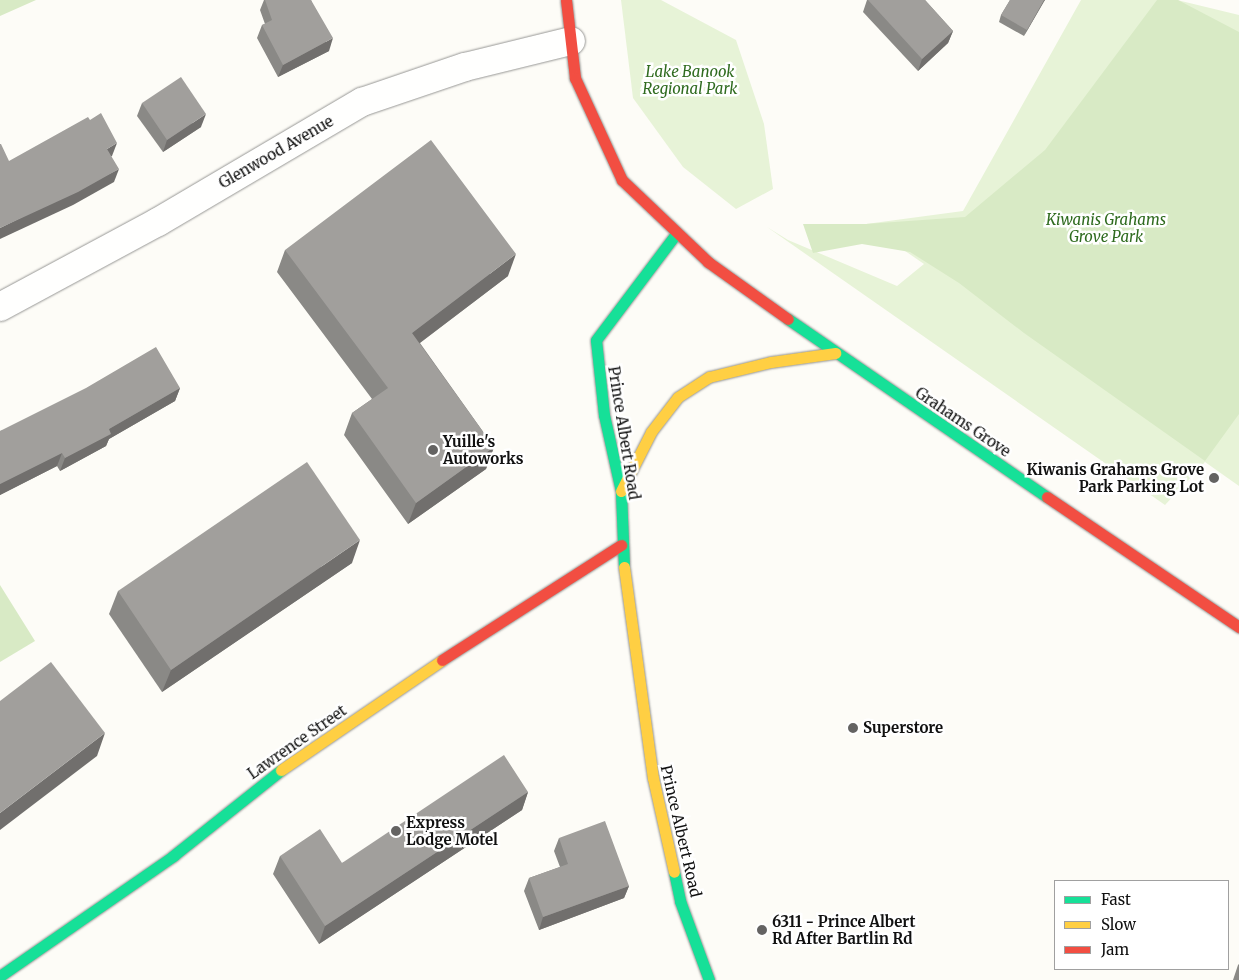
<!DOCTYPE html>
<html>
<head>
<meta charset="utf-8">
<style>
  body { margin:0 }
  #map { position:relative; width:1239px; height:980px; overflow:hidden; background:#fdfcf7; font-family:Merriweather,serif }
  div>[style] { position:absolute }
  .green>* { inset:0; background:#e7f3d7 }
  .forest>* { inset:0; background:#d8eac5 }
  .roads { filter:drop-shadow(0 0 1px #979795) drop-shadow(0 0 1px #979795) }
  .street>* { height:28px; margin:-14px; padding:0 14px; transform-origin:14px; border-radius:14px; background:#fffffe }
  .fast>* { height:11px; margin:-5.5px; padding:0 5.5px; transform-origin:5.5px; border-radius:5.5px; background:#16e098 }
  .slow>* { height:11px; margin:-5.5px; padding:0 5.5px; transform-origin:5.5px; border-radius:5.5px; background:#ffcf43 }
  .jam>* { height:11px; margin:-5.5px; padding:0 5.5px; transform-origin:5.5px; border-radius:5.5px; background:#f24e42 }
  .wall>* { inset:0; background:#8a8986 }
  .shaded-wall>* { inset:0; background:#716f6d }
  .building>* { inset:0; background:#a19f9c }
  .dots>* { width:14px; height:14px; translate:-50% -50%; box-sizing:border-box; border:2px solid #fff; border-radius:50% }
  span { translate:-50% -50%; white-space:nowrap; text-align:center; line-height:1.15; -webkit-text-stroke:5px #fff; paint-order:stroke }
  .park-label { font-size:15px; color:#2f6b1f; font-style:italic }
  .street-label { font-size:15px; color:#111 }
  .poi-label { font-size:15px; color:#111; font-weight:700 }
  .left { translate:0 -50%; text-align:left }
  .right { translate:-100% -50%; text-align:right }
  .legend { position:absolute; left:1054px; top:880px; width:175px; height:90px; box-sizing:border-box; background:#fff; border:1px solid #a0a0a0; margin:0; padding:6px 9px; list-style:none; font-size:15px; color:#111 }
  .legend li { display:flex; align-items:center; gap:10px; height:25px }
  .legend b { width:25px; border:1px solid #a0a0a0 }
</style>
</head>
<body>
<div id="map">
  <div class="green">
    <div style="clip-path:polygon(621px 0,661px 0,736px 40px,764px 124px,773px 189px,736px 209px,683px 167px,633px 98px)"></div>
    <div style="clip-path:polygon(1081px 0,1177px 0,1239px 15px,1239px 486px,1205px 462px,1165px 505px,767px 227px,788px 240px,897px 286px,924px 264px,866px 224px,963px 211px)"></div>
  </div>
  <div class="forest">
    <div style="clip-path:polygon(0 0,36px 0,0 16px)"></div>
    <div style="clip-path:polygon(1157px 0,1178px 0,1239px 32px,1239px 414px,1205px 461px,1024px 333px,959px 283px,910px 252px,862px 244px,813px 253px,803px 224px,866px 224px,965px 217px,1045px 150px)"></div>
    <div style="clip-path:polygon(0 585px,35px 641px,0 662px)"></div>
  </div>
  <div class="roads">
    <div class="street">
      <div style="left:0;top:307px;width:179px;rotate:-28.3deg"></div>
      <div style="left:158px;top:222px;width:237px;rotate:-30.5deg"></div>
      <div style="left:362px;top:102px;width:109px;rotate:-18.8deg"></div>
      <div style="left:465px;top:67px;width:109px;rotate:-13.8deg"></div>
    </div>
    <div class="fast">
      <div style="left:788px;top:319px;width:314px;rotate:34.5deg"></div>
      <div style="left:624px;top:567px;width:76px;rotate:-92.3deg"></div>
      <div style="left:621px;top:491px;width:78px;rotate:-102.6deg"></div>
      <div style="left:604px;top:415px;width:75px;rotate:-96.1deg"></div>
      <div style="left:596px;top:340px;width:133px;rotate:-53deg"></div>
      <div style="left:674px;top:872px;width:30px;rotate:78deg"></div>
      <div style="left:680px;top:901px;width:84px;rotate:69.8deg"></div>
      <div style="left:0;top:976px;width:211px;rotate:-34.7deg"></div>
      <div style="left:173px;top:856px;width:138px;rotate:-38.5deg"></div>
    </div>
    <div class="slow">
      <div style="left:621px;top:491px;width:66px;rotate:-63deg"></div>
      <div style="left:651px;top:432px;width:44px;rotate:-52.4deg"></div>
      <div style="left:678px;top:397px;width:37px;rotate:-33deg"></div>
      <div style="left:709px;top:377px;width:64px;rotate:-13.6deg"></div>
      <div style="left:771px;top:362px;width:65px;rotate:-8deg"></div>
      <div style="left:624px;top:567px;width:213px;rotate:82.2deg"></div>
      <div style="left:653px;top:778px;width:96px;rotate:77.4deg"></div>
      <div style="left:281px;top:770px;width:195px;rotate:-34.3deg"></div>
    </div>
    <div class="jam">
      <div style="left:566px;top:0;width:79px;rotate:83.4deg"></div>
      <div style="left:575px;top:78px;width:112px;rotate:65.3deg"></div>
      <div style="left:622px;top:180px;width:119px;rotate:43.6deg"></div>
      <div style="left:708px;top:262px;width:98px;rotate:35.5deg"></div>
      <div style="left:1047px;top:497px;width:232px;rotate:34.1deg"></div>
      <div style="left:442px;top:660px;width:213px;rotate:-32.7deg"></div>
    </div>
  </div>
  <div class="wall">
    <div style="clip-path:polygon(264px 0,311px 0,329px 51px,278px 77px,257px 38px,262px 25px,265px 24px,260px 10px)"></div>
    <div style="clip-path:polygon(867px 0,925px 0,953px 31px,948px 43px,918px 71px,863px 12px)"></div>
    <div style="clip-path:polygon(1010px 0,1045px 0,1024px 36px,999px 22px,1001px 15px)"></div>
    <div style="clip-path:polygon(142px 103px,201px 127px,163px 152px,137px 116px)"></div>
    <div style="clip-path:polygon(285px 250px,508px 276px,420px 343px,494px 447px,486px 469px,408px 524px,344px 435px,352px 413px,372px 399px,277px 272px)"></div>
    <div style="clip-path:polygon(180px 388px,175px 401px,109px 439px,106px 446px,60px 471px,57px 466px,0 495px,0 431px)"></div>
    <div style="clip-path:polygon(352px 563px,162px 692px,109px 614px,118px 591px)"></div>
    <div style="clip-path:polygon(528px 792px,522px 810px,319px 944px,273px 874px,280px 856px,342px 863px)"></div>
    <div style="clip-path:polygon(559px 838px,629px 886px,624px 898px,539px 930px,524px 891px,529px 878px,560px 867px,554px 851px)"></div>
    <div style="clip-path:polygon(1239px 964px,1239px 980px,1233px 980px,1238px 965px)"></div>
  </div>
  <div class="shaded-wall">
    <div style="clip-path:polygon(1044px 0,1045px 0,1044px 1px,1024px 36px,1027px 30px)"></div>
    <div style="clip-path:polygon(953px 31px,948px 43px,918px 71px,922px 59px)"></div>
    <div style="clip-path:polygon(333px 38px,329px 51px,278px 77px,283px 65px)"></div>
    <div style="clip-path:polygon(206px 114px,201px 127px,163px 152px,167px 140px)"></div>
    <div style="clip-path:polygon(117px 143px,112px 156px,103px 161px,107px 149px)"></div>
    <div style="clip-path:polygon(119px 169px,114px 182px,73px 205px,0 239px,0 228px)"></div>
    <div style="clip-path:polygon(516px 254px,508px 276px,405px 354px,412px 333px)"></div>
    <div style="clip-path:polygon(180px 388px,175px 401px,109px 439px,106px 446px,60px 471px,65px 458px,109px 429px)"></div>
    <div style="clip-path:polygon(494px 447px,486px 469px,408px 524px,416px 503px)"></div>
    <div style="clip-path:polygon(62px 453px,57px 466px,0 495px,0 484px)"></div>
    <div style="clip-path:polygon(360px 540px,352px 563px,162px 692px,171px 670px)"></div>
    <div style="clip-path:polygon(105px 733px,97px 756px,0 830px,0 813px)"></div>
    <div style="clip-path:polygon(528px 792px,522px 810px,319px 944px,325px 926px)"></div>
    <div style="clip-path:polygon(629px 886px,624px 898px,539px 930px,543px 917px)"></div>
  </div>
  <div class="building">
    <div style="clip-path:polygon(265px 0,311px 0,333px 38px,283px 65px,262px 25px,272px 20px)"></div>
    <div style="clip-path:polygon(868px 0,925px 0,953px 31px,922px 59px)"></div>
    <div style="clip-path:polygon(1010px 0,1044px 0,1027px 30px,1001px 15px)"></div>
    <div style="clip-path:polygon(181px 77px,206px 114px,167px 140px,142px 103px)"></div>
    <div style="clip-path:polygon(101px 113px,117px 143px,107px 149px,119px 169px,78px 192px,0 228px,0 144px,1px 144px,9px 161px,88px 117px,90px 120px)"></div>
    <div style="clip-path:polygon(431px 140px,516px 254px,412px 333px,494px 447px,416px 503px,352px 413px,388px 388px,285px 250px)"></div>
    <div style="clip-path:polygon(156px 347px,180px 388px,109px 429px,111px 434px,65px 458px,62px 453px,0 484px,0 431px,86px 388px)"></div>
    <div style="clip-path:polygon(307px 462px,360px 540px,171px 670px,118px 591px)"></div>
    <div style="clip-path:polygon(51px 662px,105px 733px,0 813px,0 701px)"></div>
    <div style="clip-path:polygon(504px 755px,528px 792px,325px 926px,280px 856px,320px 829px,342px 863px)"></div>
    <div style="clip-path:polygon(605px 821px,629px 886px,543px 917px,529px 878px,568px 864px,559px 838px)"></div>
  </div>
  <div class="dots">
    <div style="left:433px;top:450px;background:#646362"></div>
    <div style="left:1214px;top:478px;background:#646362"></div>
    <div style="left:853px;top:728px;background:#646362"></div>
    <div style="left:396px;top:831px;background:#646362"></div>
    <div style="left:762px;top:930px;background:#646362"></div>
  </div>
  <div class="park-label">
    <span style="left:690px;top:80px">Lake Banook<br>Regional Park</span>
    <span style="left:1106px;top:228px">Kiwanis Grahams<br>Grove Park</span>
  </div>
  <div class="street-label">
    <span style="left:276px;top:152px;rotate:-30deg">Glenwood Avenue</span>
    <span style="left:963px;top:422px;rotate:34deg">Grahams Grove</span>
    <span style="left:624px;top:433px;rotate:81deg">Prince Albert Road</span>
    <span style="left:297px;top:742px;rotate:-35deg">Lawrence Street</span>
    <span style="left:681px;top:831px;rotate:77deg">Prince Albert Road</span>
  </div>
  <div class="poi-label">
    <span class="left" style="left:443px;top:450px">Yuille's<br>Autoworks</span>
    <span class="right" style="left:1204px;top:478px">Kiwanis Grahams Grove<br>Park Parking Lot</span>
    <span class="left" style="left:863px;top:728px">Superstore</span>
    <span class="left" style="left:406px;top:831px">Express<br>Lodge Motel</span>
    <span class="left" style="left:772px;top:930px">6311 - Prince Albert<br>Rd After Bartlin Rd</span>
  </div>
  <ul class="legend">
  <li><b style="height:6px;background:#16e098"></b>Fast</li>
  <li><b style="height:6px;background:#ffcf43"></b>Slow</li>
  <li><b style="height:6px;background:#f24e42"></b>Jam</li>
  </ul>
</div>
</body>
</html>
